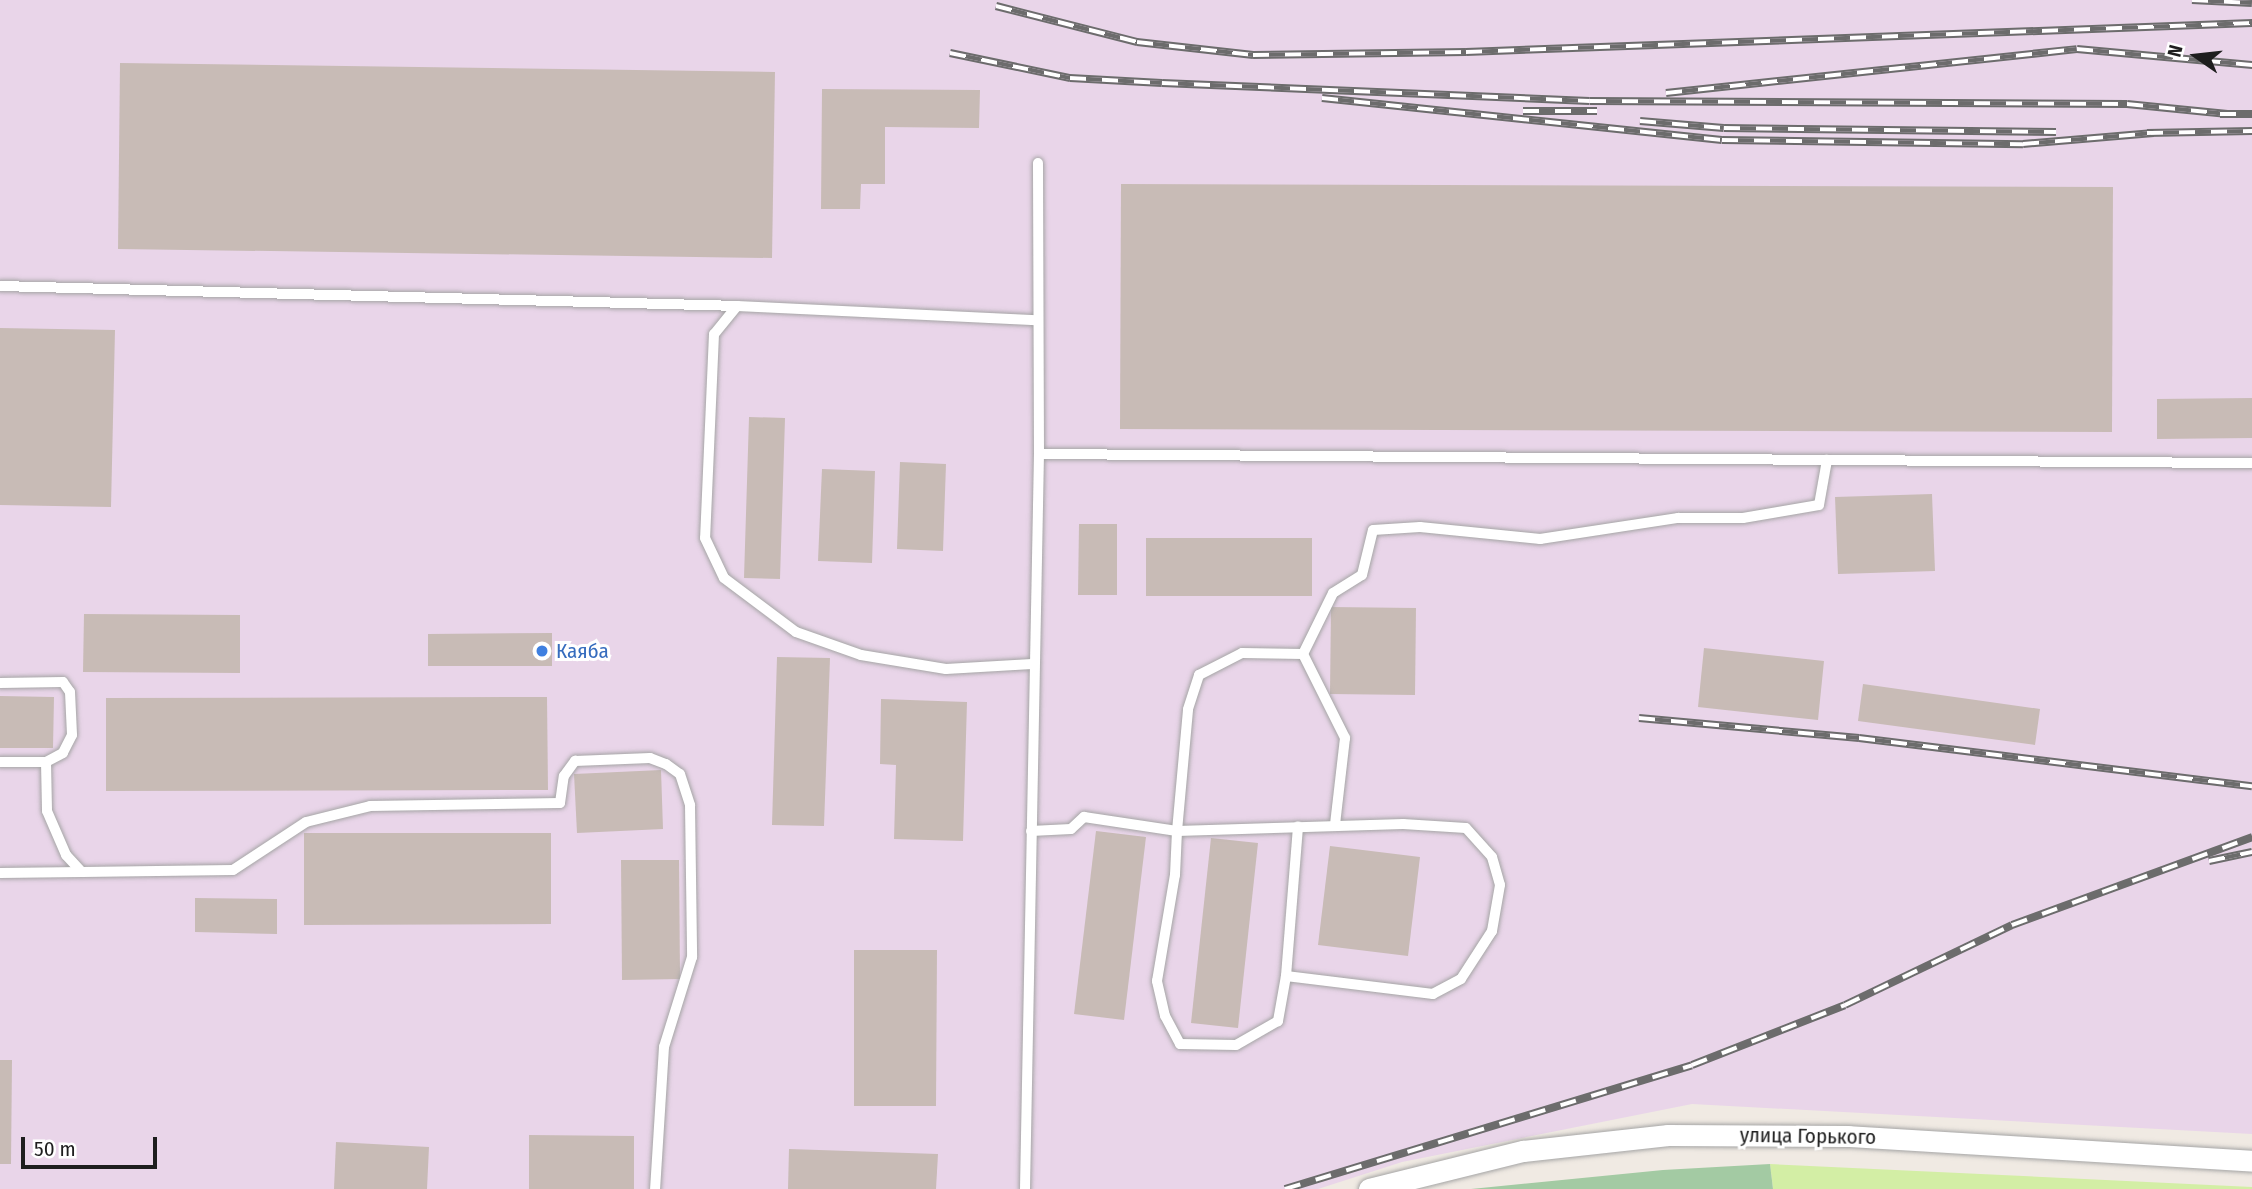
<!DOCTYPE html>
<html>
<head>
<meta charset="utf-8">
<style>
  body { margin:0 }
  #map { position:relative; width:2252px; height:1189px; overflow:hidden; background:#f0eae3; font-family:"Fira Sans Condensed",sans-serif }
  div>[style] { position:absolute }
  .industrial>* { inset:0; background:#e9d5e9 }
  .grass>* { inset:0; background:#d3eea5 }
  .cemetery>* { inset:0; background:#a3caa3 }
  .building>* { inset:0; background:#c8bbb6 }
  .roads { filter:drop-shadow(0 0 2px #a5a5a5) drop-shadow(0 0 2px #a5a5a5) }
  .lane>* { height:10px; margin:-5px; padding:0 5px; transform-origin:5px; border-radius:5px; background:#fff }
  .street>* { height:21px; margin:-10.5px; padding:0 10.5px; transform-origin:10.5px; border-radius:10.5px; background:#fff }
  .rail>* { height:8px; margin-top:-4px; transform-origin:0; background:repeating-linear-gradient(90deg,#fff 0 16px,#6c6c6c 0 32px); box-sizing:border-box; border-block:2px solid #6c6c6c }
  .dots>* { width:19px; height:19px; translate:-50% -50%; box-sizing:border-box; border:4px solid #fff; border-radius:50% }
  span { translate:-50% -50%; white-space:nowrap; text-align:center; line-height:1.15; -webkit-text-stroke:6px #fff; paint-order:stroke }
  .shop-label { font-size:21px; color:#366cbe }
  .left { translate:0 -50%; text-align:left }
  .street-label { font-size:21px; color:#1e1e1e }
  .north { position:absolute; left:2161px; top:21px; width:70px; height:70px; -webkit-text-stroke:5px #fff; paint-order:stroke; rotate:284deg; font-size:19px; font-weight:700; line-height:28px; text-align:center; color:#1e1e1e }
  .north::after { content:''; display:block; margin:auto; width:24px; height:32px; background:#1e1e1e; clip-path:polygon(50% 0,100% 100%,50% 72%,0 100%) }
  .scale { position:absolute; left:21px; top:1137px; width:136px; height:32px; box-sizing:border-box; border:4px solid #1e1e1e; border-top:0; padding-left:9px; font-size:21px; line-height:24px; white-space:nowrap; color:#1e1e1e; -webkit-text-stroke:5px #fff; paint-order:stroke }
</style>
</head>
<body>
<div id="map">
  <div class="industrial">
    <div style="clip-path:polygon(0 0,2252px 0,2252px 1134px,1692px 1104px,1402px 1162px,1318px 1189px,0 1189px)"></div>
  </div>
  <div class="grass">
    <div style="clip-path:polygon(1770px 1164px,2252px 1187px,2252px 1189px,1773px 1189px)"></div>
  </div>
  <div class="cemetery">
    <div style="clip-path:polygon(1770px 1164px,1773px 1189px,1471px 1189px,1663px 1170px)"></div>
  </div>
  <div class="building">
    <div style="clip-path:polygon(120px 63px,775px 72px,772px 258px,118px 249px)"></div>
    <div style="clip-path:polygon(822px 89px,980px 90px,979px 128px,885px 127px,885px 184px,861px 184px,860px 209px,821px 209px)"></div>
    <div style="clip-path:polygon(1121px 184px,2113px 187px,2112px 432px,1120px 429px)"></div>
    <div style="clip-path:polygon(0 328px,115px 330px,111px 507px,0 505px)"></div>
    <div style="clip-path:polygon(2252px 398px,2252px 438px,2157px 439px,2157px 399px)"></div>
    <div style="clip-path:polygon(749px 417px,785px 418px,780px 579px,744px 578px)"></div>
    <div style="clip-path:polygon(900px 462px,946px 464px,943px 551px,897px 549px)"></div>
    <div style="clip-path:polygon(822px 469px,875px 471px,872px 563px,818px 561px)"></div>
    <div style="clip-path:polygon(1932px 494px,1935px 571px,1838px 574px,1835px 497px)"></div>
    <div style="clip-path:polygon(1079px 524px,1117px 524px,1117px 595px,1078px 595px)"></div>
    <div style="clip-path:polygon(1146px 538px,1312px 538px,1312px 596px,1146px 596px)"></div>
    <div style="clip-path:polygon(1331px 607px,1416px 608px,1415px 695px,1330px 694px)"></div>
    <div style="clip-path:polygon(84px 614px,240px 615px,240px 673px,83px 672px)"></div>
    <div style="clip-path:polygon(552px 633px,552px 666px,428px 666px,428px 634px)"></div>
    <div style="clip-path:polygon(1704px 648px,1824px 661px,1818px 720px,1698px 707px)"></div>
    <div style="clip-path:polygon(777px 657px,830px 658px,824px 826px,772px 825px)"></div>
    <div style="clip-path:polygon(1863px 684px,2040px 709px,2035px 745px,1858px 721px)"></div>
    <div style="clip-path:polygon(0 696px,54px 697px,53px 748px,0 748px)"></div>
    <div style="clip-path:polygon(547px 697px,548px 790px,106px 791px,106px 698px)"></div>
    <div style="clip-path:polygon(881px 699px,967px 702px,963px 841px,894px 839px,896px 765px,880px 764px)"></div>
    <div style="clip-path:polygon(661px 770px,663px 829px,577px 833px,574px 774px)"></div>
    <div style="clip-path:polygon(1096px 831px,1146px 837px,1124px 1020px,1074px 1014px)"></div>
    <div style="clip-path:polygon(304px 833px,551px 833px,551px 924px,304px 925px)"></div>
    <div style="clip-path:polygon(1211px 838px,1258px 843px,1238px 1028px,1191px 1023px)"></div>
    <div style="clip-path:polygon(1330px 846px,1420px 857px,1408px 956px,1318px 945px)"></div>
    <div style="clip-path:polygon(621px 860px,679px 860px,680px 979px,622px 980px)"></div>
    <div style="clip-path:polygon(195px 898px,277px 899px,277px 934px,195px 932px)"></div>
    <div style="clip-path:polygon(854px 950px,937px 950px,936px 1106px,854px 1106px)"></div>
    <div style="clip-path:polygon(0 1060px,12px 1060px,11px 1164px,0 1164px)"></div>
    <div style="clip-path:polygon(529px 1135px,634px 1136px,634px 1189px,529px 1189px)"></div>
    <div style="clip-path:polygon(336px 1142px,429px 1147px,427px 1189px,334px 1189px)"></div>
    <div style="clip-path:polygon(789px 1149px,938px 1154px,936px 1189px,788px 1189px)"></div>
  </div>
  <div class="roads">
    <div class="lane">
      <div style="left:0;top:286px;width:737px;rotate:1.55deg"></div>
      <div style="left:737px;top:306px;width:300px;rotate:2.7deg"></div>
      <div style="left:737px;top:306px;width:36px;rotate:129deg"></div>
      <div style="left:714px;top:334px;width:204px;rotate:92.5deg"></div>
      <div style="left:705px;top:538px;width:44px;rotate:64.6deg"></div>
      <div style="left:724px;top:578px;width:90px;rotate:36.9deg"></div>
      <div style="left:796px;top:632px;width:69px;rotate:19.5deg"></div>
      <div style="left:861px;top:655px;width:86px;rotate:9.4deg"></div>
      <div style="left:946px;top:669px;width:86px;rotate:-3.3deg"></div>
      <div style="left:1039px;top:454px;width:1213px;rotate:0.43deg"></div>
      <div style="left:1303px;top:654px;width:68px;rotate:-63.8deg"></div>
      <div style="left:1333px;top:593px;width:34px;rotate:-32deg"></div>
      <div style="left:1362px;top:575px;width:46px;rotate:-76.3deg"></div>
      <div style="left:1373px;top:530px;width:47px;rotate:-3.7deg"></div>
      <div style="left:1420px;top:527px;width:121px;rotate:5.7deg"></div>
      <div style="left:1540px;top:539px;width:140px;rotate:-8.7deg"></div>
      <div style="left:1678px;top:518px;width:65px"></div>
      <div style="left:1743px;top:518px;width:77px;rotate:-9.7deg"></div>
      <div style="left:1819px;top:505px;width:46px;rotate:-79.9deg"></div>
      <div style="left:0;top:683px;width:63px;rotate:-0.9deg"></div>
      <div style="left:63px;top:682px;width:12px;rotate:55deg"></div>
      <div style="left:70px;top:692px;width:43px;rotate:87.3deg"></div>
      <div style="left:72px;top:735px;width:20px;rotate:117deg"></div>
      <div style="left:63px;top:753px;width:19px;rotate:152deg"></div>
      <div style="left:46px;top:762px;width:49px;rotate:88.8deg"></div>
      <div style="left:47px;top:811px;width:48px;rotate:66.6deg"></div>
      <div style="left:66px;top:855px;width:23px;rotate:47deg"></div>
      <div style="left:82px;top:872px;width:151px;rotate:-0.8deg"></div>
      <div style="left:233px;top:870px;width:87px;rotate:-33.3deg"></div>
      <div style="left:306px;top:822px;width:66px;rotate:-14deg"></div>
      <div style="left:370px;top:806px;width:190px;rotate:-0.9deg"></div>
      <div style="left:560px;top:803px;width:27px;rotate:-82deg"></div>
      <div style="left:564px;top:776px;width:19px;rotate:-54deg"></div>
      <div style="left:575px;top:761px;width:75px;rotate:-2.3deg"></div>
      <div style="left:650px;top:758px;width:17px;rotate:21deg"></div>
      <div style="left:666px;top:764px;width:17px;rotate:36deg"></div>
      <div style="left:680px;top:774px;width:33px;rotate:72deg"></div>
      <div style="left:690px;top:805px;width:152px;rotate:89.2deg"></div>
      <div style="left:692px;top:957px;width:94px;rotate:107.3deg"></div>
      <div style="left:664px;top:1047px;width:142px;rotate:93.6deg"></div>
      <div style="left:0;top:762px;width:46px"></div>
      <div style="left:1031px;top:831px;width:40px;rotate:-2.9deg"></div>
      <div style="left:1071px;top:829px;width:18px;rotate:-43deg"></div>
      <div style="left:1084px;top:817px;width:94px;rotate:8.6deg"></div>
      <div style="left:1177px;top:831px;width:226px;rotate:-1.8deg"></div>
      <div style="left:1403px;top:824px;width:63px;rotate:3.6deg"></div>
      <div style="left:1466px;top:828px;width:39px;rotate:48deg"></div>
      <div style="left:1492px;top:857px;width:29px;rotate:74deg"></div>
      <div style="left:1500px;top:885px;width:47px;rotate:99.9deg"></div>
      <div style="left:1492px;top:931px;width:57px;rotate:122.9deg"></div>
      <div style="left:1461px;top:979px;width:32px;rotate:152deg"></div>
      <div style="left:1433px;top:994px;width:148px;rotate:-173deg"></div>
      <div style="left:1286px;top:976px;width:46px;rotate:100.1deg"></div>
      <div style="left:1278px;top:1021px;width:48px;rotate:150.3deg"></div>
      <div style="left:1236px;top:1045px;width:56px;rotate:-179deg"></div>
      <div style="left:1180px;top:1044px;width:32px;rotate:-118deg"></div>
      <div style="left:1165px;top:1016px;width:36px;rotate:-103deg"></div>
      <div style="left:1157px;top:981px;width:108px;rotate:-80.4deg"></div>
      <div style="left:1175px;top:875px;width:44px;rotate:-87.4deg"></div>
      <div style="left:1177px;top:831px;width:122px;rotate:-84.8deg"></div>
      <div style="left:1188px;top:709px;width:36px;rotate:-72deg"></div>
      <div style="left:1199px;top:675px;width:48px;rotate:-27.1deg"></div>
      <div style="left:1242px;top:653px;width:61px;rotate:0.9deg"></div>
      <div style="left:1303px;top:654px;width:94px;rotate:63.4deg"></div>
      <div style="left:1345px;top:738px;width:88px;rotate:96.6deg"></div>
      <div style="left:0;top:873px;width:82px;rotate:-0.7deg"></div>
      <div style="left:1286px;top:976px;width:150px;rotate:-85.4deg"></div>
      <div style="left:1025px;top:1189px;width:735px;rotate:-88.91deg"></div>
      <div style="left:1039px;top:454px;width:291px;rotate:-90.2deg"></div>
    </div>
    <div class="street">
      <div style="left:1369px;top:1189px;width:159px;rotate:-13.9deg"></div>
      <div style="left:1523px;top:1151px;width:146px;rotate:-6.3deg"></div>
      <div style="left:1668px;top:1135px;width:180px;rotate:0.3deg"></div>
      <div style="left:1848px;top:1136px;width:405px;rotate:3.5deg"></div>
    </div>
  </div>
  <div class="rail">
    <div style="left:2192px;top:0;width:60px;rotate:2.9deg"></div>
    <div style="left:996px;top:6px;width:146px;rotate:14.3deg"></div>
    <div style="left:1137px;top:42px;width:117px;rotate:6.4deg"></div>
    <div style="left:1253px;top:55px;width:213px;rotate:-0.8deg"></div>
    <div style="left:1466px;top:52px;width:787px;rotate:-2.11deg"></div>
    <div style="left:950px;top:53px;width:123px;rotate:11.8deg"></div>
    <div style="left:1070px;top:78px;width:92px;rotate:3.1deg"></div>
    <div style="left:1162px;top:83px;width:428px;rotate:2.4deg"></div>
    <div style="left:1590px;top:101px;width:537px;rotate:0.32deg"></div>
    <div style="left:2127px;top:104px;width:101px;rotate:5.7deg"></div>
    <div style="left:1666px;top:93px;width:413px;rotate:-6.1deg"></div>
    <div style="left:2077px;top:49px;width:176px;rotate:5.2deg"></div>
    <div style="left:1322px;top:98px;width:402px;rotate:6deg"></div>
    <div style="left:1722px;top:140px;width:301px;rotate:0.8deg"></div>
    <div style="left:2023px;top:144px;width:131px;rotate:-4.8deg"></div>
    <div style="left:1523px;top:111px;width:74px"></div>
    <div style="left:2220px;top:114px;width:32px"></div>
    <div style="left:1640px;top:121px;width:84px;rotate:4.8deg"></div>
    <div style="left:1724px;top:128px;width:332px;rotate:0.7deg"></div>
    <div style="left:2147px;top:133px;width:105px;rotate:-1.1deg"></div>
    <div style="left:1639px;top:718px;width:221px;rotate:5.2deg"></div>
    <div style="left:1859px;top:738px;width:396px;rotate:7deg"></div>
    <div style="left:2209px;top:861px;width:44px;rotate:-11.8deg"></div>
    <div style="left:1285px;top:1189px;width:425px;rotate:-16.9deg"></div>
    <div style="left:1692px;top:1065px;width:164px;rotate:-21.4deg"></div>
    <div style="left:1845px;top:1005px;width:185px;rotate:-25.6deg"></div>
    <div style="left:2012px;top:925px;width:256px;rotate:-20.1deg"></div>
  </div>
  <div class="dots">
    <div style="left:542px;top:651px;background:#3f7fe0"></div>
  </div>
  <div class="shop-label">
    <span class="left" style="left:556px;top:651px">Каяба</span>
  </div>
  <div class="street-label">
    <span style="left:1808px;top:1136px;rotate:1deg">улица Горького</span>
  </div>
  <div class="north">N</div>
  <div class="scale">50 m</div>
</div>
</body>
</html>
